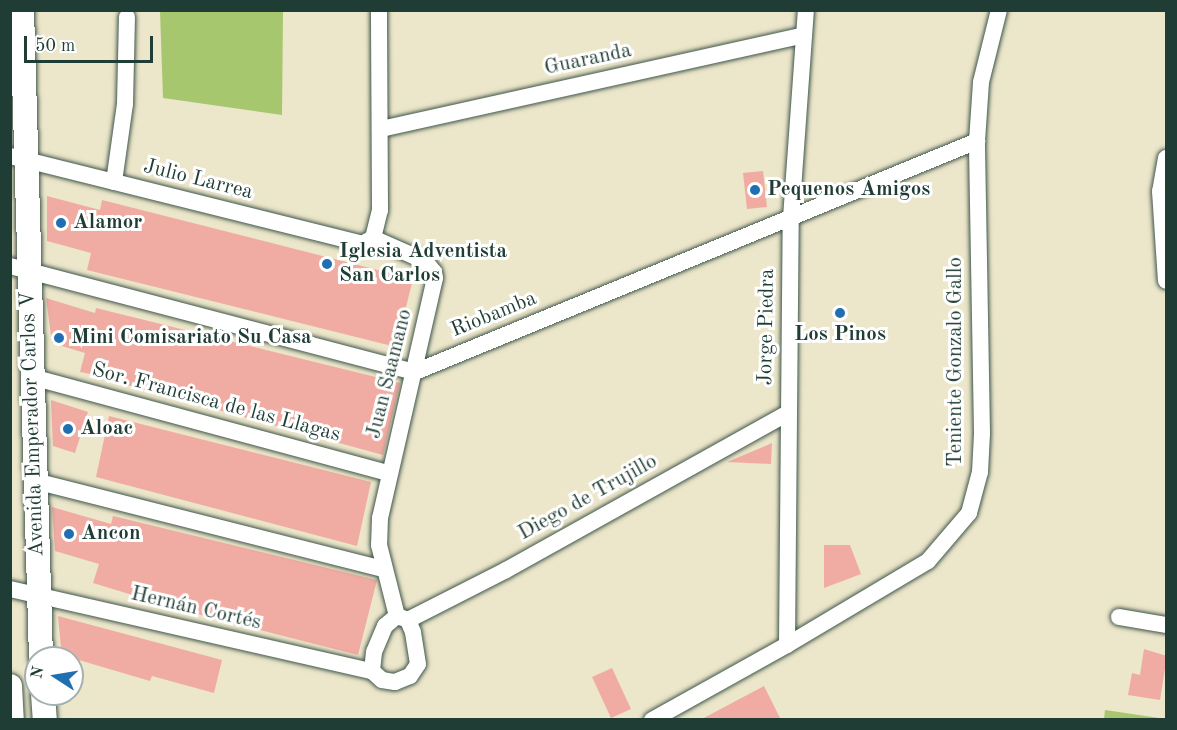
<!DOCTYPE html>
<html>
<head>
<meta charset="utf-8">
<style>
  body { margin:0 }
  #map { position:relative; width:1177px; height:730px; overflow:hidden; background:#ece6ca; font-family:"Old Standard TT",serif }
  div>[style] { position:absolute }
  .green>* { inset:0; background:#a7c76f }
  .building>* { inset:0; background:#f0aca2 }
  .roads { filter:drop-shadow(0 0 2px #3e564a) drop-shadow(0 0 2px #3e564a) }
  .minor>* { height:16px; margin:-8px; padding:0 8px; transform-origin:8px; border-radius:8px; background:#fff }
  .secondary>* { height:24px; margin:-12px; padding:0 12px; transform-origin:12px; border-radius:12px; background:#fff }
  .dots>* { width:16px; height:16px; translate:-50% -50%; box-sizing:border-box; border:3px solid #fff; border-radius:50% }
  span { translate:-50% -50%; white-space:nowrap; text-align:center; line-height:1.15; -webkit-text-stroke:6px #fff; paint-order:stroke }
  .street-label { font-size:21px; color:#1f3d34 }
  .poi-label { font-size:21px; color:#1f3d34; font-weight:700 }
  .left { translate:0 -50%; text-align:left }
  .frame { position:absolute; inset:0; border:12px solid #1f3d34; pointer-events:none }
  .north { position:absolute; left:24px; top:646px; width:60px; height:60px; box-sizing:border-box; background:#fff; border:2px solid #a5b1ae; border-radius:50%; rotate:282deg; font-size:16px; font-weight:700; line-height:24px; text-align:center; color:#1f3d34 }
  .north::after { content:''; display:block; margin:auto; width:21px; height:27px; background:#1f6fb2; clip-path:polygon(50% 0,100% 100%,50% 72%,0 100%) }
  .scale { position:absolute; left:24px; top:36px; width:129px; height:27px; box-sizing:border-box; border:3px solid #1f3d34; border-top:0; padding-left:8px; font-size:18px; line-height:21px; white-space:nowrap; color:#1f3d34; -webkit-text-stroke:4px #fff; paint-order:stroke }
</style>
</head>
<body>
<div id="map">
  <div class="green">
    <div style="clip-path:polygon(160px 11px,283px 11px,282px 115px,163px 98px)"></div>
    <div style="clip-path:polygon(1105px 710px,1166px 719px,1104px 719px)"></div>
  </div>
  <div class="building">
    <div style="clip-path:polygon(763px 171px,767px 207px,747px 209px,743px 173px)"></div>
    <div style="clip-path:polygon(47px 196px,100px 210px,102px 200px,413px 279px,396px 347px,87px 270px,91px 253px,47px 241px)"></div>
    <div style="clip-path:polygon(46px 298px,95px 313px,96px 308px,400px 383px,383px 455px,116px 382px,117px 379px,80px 372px,85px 353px,52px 343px)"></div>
    <div style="clip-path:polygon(51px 400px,88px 412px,75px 453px,53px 446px)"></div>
    <div style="clip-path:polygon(109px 416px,371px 482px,357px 546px,96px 477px)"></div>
    <div style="clip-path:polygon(772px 443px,771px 464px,727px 462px)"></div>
    <div style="clip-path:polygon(52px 507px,111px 524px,113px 516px,377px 580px,358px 655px,185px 611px,93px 583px,99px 564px,55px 551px)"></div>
    <div style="clip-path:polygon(824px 545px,850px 545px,861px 574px,824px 588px)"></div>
    <div style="clip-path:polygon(58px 616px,222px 660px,214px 693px,152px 676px,150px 681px,72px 658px,62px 658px)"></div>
    <div style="clip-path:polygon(1144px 649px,1167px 656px,1160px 700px,1128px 695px,1132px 673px,1140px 675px)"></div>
    <div style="clip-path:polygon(612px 668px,631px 709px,611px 718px,592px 677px)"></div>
    <div style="clip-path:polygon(764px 686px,781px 720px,700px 720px)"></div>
  </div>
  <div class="roads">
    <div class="minor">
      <div style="left:381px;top:129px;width:433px;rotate:-12.5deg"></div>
      <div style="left:10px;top:156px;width:363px;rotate:14deg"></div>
      <div style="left:362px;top:244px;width:13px;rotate:-29deg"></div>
      <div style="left:1166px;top:158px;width:34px;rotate:100deg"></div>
      <div style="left:1160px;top:191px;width:90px;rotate:86.2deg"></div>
      <div style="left:114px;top:182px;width:79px;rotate:-82deg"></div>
      <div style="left:125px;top:104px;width:87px;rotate:-88.7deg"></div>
      <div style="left:373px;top:238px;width:57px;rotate:23.9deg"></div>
      <div style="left:425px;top:261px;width:14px;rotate:51deg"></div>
      <div style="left:434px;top:272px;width:6px;rotate:81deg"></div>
      <div style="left:435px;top:278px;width:246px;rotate:102.9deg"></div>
      <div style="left:380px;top:518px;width:27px;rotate:92deg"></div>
      <div style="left:379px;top:545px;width:73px;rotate:75.8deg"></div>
      <div style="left:373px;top:238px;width:29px;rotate:-76deg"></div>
      <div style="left:380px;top:210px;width:200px;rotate:-90.3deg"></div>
      <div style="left:10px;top:266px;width:419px;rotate:14.7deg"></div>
      <div style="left:415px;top:372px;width:608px;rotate:-22.34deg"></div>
      <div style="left:32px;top:377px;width:370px;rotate:15.1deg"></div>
      <div style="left:35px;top:481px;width:360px;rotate:14.2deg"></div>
      <div style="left:10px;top:589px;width:371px;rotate:12.8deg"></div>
      <div style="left:372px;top:671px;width:13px;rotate:42deg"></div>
      <div style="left:382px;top:680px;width:13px;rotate:9deg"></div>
      <div style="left:395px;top:682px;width:16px;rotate:-22deg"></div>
      <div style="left:410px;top:676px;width:14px;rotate:-56deg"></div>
      <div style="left:418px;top:664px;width:32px;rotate:-99deg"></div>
      <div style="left:413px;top:632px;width:13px;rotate:-113deg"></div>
      <div style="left:1119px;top:617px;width:48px;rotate:9.7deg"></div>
      <div style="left:408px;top:620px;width:110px;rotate:-27deg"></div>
      <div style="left:506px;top:570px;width:323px;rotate:-29.1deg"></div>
      <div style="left:787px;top:645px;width:427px;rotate:-89.5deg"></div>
      <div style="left:791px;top:218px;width:209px;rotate:-85.9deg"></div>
      <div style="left:372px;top:671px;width:19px;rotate:-84deg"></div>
      <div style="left:374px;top:652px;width:28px;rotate:-67deg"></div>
      <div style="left:385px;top:626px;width:16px;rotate:-40deg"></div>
      <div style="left:397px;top:616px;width:12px;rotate:20deg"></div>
      <div style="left:652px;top:720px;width:154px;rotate:-29.1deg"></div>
      <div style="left:787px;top:645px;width:164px;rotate:-30.8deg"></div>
      <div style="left:928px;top:561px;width:63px;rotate:-49.5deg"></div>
      <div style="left:969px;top:513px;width:42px;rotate:-75deg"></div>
      <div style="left:980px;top:472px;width:39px;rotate:-87deg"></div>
      <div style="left:982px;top:433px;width:292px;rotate:-91deg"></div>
      <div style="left:977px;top:141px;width:59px;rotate:-86.1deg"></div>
      <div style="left:981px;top:82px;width:74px;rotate:-76deg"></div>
    </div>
    <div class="secondary">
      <div style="left:22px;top:10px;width:648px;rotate:88.32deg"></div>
      <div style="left:10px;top:686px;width:34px;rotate:87deg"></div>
      <div style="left:43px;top:694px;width:26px;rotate:86deg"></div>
    </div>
  </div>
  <div class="dots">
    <div style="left:755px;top:190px;background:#1f6fb2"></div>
    <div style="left:61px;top:223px;background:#1f6fb2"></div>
    <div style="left:327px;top:264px;background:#1f6fb2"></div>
    <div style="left:840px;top:313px;background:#1f6fb2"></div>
    <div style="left:59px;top:338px;background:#1f6fb2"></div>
    <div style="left:68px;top:429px;background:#1f6fb2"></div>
    <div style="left:69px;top:534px;background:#1f6fb2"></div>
  </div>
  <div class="street-label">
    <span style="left:588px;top:60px;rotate:-12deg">Guaranda</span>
    <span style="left:198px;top:180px;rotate:14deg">Julio Larrea</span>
    <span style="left:494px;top:315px;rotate:-22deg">Riobamba</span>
    <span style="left:767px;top:327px;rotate:-89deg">Jorge Piedra</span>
    <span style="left:956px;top:362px;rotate:-90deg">Teniente Gonzalo Gallo</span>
    <span style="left:390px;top:374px;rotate:-76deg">Juan Saamano</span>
    <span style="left:216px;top:403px;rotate:15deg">Sor. Francisca de las Llagas</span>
    <span style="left:33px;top:424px;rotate:-92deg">Avenida Emperador Carlos V</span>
    <span style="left:588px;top:498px;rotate:-29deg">Diego de Trujillo</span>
    <span style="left:196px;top:609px;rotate:13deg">Hernán Cortés</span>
  </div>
  <div class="poi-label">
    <span class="left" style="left:767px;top:190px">Pequenos Amigos</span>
    <span class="left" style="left:73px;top:223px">Alamor</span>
    <span class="left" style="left:339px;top:264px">Iglesia Adventista<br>San Carlos</span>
    <span style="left:840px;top:335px">Los Pinos</span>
    <span class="left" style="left:71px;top:338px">Mini Comisariato Su Casa</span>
    <span class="left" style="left:80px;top:429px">Aloac</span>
    <span class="left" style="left:81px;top:534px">Ancon</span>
  </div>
  <div class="frame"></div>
  <div class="north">N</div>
  <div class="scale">50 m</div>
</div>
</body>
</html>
